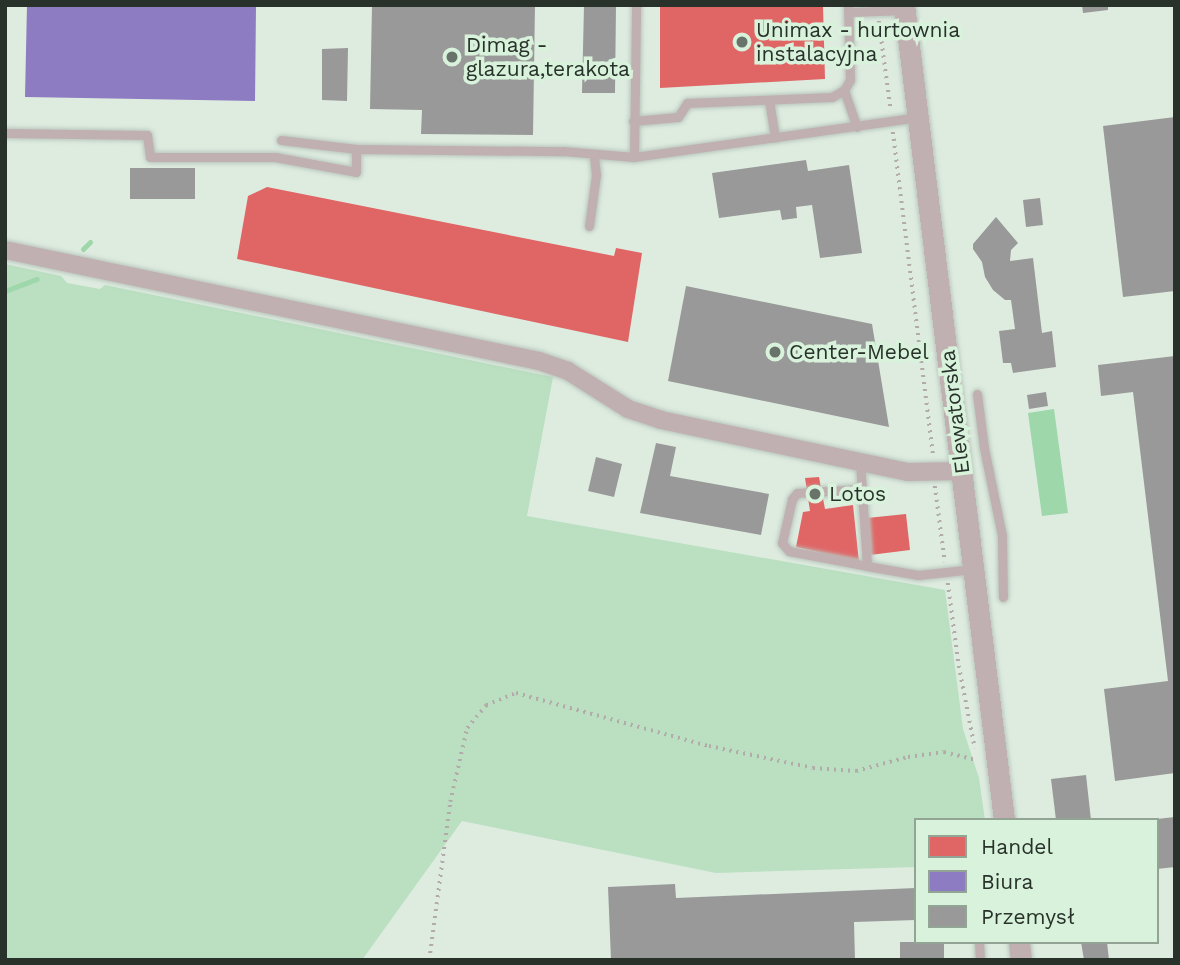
<!DOCTYPE html>
<html>
<head>
<meta charset="utf-8">
<style>
  body { margin:0 }
  #map { position:relative; width:1180px; height:965px; overflow:hidden; background:#deece0; font-family:"Work Sans",sans-serif }
  div>[style] { position:absolute }
  .green>* { inset:0; background:#badfc1 }
  .water>* { inset:0; background:#9dd7aa }
  .shops>* { inset:0; background:#e06666 }
  .offices>* { inset:0; background:#8e7cc3 }
  .industry>* { inset:0; background:#999 }
  .stream>* { height:5px; margin:-2.5px; padding:0 2.5px; transform-origin:2.5px; border-radius:2.5px; background:#9dd7aa }
  .path>* { height:3.5px; margin-top:-1.75px; transform-origin:0; background:repeating-linear-gradient(90deg,#b2aba9 0 2px,transparent 0 7px) }
  .roads { filter:drop-shadow(0 0 2px #bac6bc) drop-shadow(0 0 2px #bac6bc) }
  .service>* { height:9px; margin:-4.5px; padding:0 4.5px; transform-origin:4.5px; border-radius:4.5px; background:#c1b0b1 }
  .minor>* { height:18px; margin:-9px; padding:0 9px; transform-origin:9px; border-radius:9px; background:#c1b0b1 }
  .tertiary>* { height:21px; margin:-10.5px; padding:0 10.5px; transform-origin:10.5px; border-radius:10.5px; background:#c1b0b1 }
  .dots>* { width:19px; height:19px; translate:-50% -50%; box-sizing:border-box; border:4px solid #d8f2dc; border-radius:50% }
  span { translate:-50% -50%; white-space:nowrap; text-align:center; line-height:1.15; -webkit-text-stroke:7px #d8f2dc; paint-order:stroke }
  .poi-label { font-size:21px; color:#28322a }
  .left { translate:0 -50%; text-align:left }
  .street-label { font-size:21px; color:#28322a }
  .frame { position:absolute; inset:0; border:7px solid #28322a; pointer-events:none }
  .legend { position:absolute; left:914px; top:818px; width:245px; height:126px; box-sizing:border-box; background:#d8f2dc; border:2px solid #92a595; margin:0; padding:9px 12px; list-style:none; font-size:21px; color:#28322a }
  .legend li { display:flex; align-items:center; gap:14px; height:35px }
  .legend b { width:35px; border:2px solid #92a595 }
</style>
</head>
<body>
<div id="map">
  <div class="green">
    <div style="clip-path:polygon(5px 264px,61px 276px,67px 283px,100px 289px,105px 285px,553px 377px,527px 516px,945px 590px,963px 729px,979px 778px,985px 820px,916px 820px,916px 867px,716px 873px,462px 821px,362px 960px,5px 960px)"></div>
  </div>
  <div class="water">
    <div style="clip-path:polygon(1054px 409px,1068px 513px,1042px 516px,1028px 413px)"></div>
  </div>
  <div class="shops">
    <div style="clip-path:polygon(660px 5px,823px 5px,825px 79px,660px 88px)"></div>
    <div style="clip-path:polygon(267px 187px,614px 256px,616px 248px,642px 253px,628px 342px,237px 259px,248px 196px)"></div>
    <div style="clip-path:polygon(819px 477px,825px 509px,853px 505px,859px 562px,796px 547px,803px 512px,810px 511px,805px 478px)"></div>
    <div style="clip-path:polygon(906px 514px,910px 550px,870px 555px,867px 518px)"></div>
  </div>
  <div class="offices">
    <div style="clip-path:polygon(27px 5px,256px 5px,255px 101px,25px 97px)"></div>
  </div>
  <div class="industry">
    <div style="clip-path:polygon(372px 5px,535px 5px,533px 135px,421px 134px,422px 110px,370px 109px)"></div>
    <div style="clip-path:polygon(584px 5px,616px 5px,615px 93px,582px 93px)"></div>
    <div style="clip-path:polygon(1082px 5px,1108px 5px,1108px 10px,1083px 13px)"></div>
    <div style="clip-path:polygon(348px 48px,347px 101px,322px 100px,322px 49px)"></div>
    <div style="clip-path:polygon(1175px 117px,1175px 291px,1123px 297px,1103px 126px)"></div>
    <div style="clip-path:polygon(806px 160px,808px 171px,849px 165px,862px 253px,820px 258px,812px 205px,796px 207px,797px 218px,782px 220px,780px 210px,719px 218px,712px 173px)"></div>
    <div style="clip-path:polygon(130px 168px,195px 168px,195px 199px,130px 199px)"></div>
    <div style="clip-path:polygon(1040px 198px,1043px 225px,1026px 227px,1023px 200px)"></div>
    <div style="clip-path:polygon(996px 217px,1018px 243px,1011px 250px,1010px 261px,1033px 258px,1042px 333px,1052px 331px,1056px 367px,1013px 373px,1011px 363px,1003px 363px,999px 331px,1015px 329px,1011px 300px,1005px 300px,993px 290px,985px 277px,982px 262px,973px 249px,973px 244px)"></div>
    <div style="clip-path:polygon(686px 286px,872px 324px,889px 427px,668px 381px)"></div>
    <div style="clip-path:polygon(1175px 356px,1175px 773px,1115px 781px,1104px 689px,1168px 681px,1133px 392px,1101px 396px,1098px 365px)"></div>
    <div style="clip-path:polygon(1046px 392px,1048px 406px,1029px 409px,1027px 395px)"></div>
    <div style="clip-path:polygon(656px 443px,676px 447px,670px 476px,769px 494px,761px 535px,640px 513px)"></div>
    <div style="clip-path:polygon(596px 457px,622px 464px,614px 497px,588px 491px)"></div>
    <div style="clip-path:polygon(1086px 775px,1091px 820px,1056px 820px,1051px 779px)"></div>
    <div style="clip-path:polygon(1175px 817px,1175px 867px,1157px 869px,1157px 819px)"></div>
    <div style="clip-path:polygon(675px 884px,676px 898px,916px 888px,916px 920px,854px 922px,855px 960px,611px 960px,608px 887px)"></div>
    <div style="clip-path:polygon(900px 942px,944px 942px,944px 960px,900px 960px)"></div>
    <div style="clip-path:polygon(1081px 942px,1107px 942px,1109px 960px,1084px 960px)"></div>
  </div>
  <div class="stream">
    <div style="left:83px;top:249px;width:10px;rotate:-45deg"></div>
    <div style="left:5px;top:291px;width:34px;rotate:-21deg"></div>
  </div>
  <div class="path">
    <div style="left:879px;top:21px;width:91px;rotate:82.4deg"></div>
    <div style="left:893px;top:132px;width:325px;rotate:82.9deg"></div>
    <div style="left:935px;top:486px;width:77px;rotate:82.5deg"></div>
    <div style="left:948px;top:583px;width:84px;rotate:82.5deg"></div>
    <div style="left:959px;top:666px;width:84px;rotate:79deg"></div>
    <div style="left:429px;top:960px;width:159px;rotate:-82.4deg"></div>
    <div style="left:450px;top:802px;width:76px;rotate:-77.1deg"></div>
    <div style="left:467px;top:728px;width:30px;rotate:-50deg"></div>
    <div style="left:486px;top:705px;width:32px;rotate:-22deg"></div>
    <div style="left:516px;top:693px;width:200px;rotate:15.4deg"></div>
    <div style="left:709px;top:746px;width:106px;rotate:11.9deg"></div>
    <div style="left:813px;top:768px;width:43px;rotate:4deg"></div>
    <div style="left:856px;top:771px;width:54px;rotate:-15.1deg"></div>
    <div style="left:908px;top:757px;width:36px;rotate:-8deg"></div>
    <div style="left:944px;top:752px;width:34px;rotate:14deg"></div>
  </div>
  <div class="roads">
    <div class="service">
      <div style="left:849px;top:12px;width:56px;rotate:-2deg"></div>
      <div style="left:844px;top:90px;width:39px;rotate:71deg"></div>
      <div style="left:769px;top:100px;width:38px;rotate:81deg"></div>
      <div style="left:633px;top:121px;width:45px;rotate:-5.1deg"></div>
      <div style="left:678px;top:117px;width:17px;rotate:-57deg"></div>
      <div style="left:687px;top:103px;width:145px;rotate:-2.4deg"></div>
      <div style="left:832px;top:97px;width:14px;rotate:-30deg"></div>
      <div style="left:844px;top:90px;width:12px;rotate:-59deg"></div>
      <div style="left:850px;top:80px;width:75px;rotate:-91.5deg"></div>
      <div style="left:5px;top:133px;width:142px;rotate:0.8deg"></div>
      <div style="left:147px;top:135px;width:22px;rotate:82deg"></div>
      <div style="left:150px;top:157px;width:125px"></div>
      <div style="left:275px;top:157px;width:82px;rotate:10.5deg"></div>
      <div style="left:356px;top:172px;width:23px;rotate:-90deg"></div>
      <div style="left:281px;top:140px;width:76px;rotate:6.8deg"></div>
      <div style="left:356px;top:149px;width:207px;rotate:0.6deg"></div>
      <div style="left:563px;top:151px;width:71px;rotate:4.8deg"></div>
      <div style="left:634px;top:157px;width:287px;rotate:-8deg"></div>
      <div style="left:634px;top:157px;width:152px;rotate:-89.2deg"></div>
      <div style="left:589px;top:226px;width:51px;rotate:-82.2deg"></div>
      <div style="left:596px;top:175px;width:20px;rotate:-96deg"></div>
      <div style="left:977px;top:394px;width:54px;rotate:82.6deg"></div>
      <div style="left:984px;top:448px;width:90px;rotate:78.4deg"></div>
      <div style="left:1002px;top:536px;width:61px;rotate:89.1deg"></div>
      <div style="left:860px;top:462px;width:104px;rotate:86.1deg"></div>
      <div style="left:867px;top:566px;width:52px;rotate:10deg"></div>
      <div style="left:918px;top:575px;width:56px;rotate:-6.1deg"></div>
      <div style="left:860px;top:489px;width:63px;rotate:176.4deg"></div>
      <div style="left:797px;top:493px;width:8px;rotate:130deg"></div>
      <div style="left:792px;top:499px;width:45px;rotate:102.8deg"></div>
      <div style="left:782px;top:543px;width:11px;rotate:49deg"></div>
      <div style="left:789px;top:551px;width:79px;rotate:10.9deg"></div>
      <div style="left:979px;top:942px;width:18px;rotate:87deg"></div>
    </div>
    <div class="minor">
      <div style="left:5px;top:250px;width:545px;rotate:11.74deg"></div>
      <div style="left:539px;top:361px;width:31px;rotate:19deg"></div>
      <div style="left:568px;top:371px;width:71px;rotate:32.3deg"></div>
      <div style="left:628px;top:409px;width:35px;rotate:18deg"></div>
      <div style="left:661px;top:420px;width:252px;rotate:11.9deg"></div>
      <div style="left:908px;top:472px;width:54px;rotate:-1.1deg"></div>
    </div>
    <div class="tertiary">
      <div style="left:904px;top:5px;width:821px;rotate:83deg"></div>
      <div style="left:1019px;top:942px;width:18px;rotate:84deg"></div>
    </div>
  </div>
  <div class="dots">
    <div style="left:742px;top:42px;background:#68736a"></div>
    <div style="left:452px;top:57px;background:#68736a"></div>
    <div style="left:775px;top:352px;background:#68736a"></div>
    <div style="left:815px;top:494px;background:#68736a"></div>
  </div>
  <div class="poi-label">
    <span class="left" style="left:756px;top:42px">Unimax - hurtownia<br>instalacyjna</span>
    <span class="left" style="left:466px;top:57px">Dimag -<br>glazura,terakota</span>
    <span class="left" style="left:789px;top:352px">Center-Mebel</span>
    <span class="left" style="left:829px;top:494px">Lotos</span>
  </div>
  <div class="street-label">
    <span style="left:955px;top:412px;rotate:-97deg">Elewatorska</span>
  </div>
  <div class="frame"></div>
  <ul class="legend">
  <li><b style="height:19px;background:#e06666"></b>Handel</li>
  <li><b style="height:19px;background:#8e7cc3"></b>Biura</li>
  <li><b style="height:19px;background:#999"></b>Przemysł</li>
  </ul>
</div>
</body>
</html>
